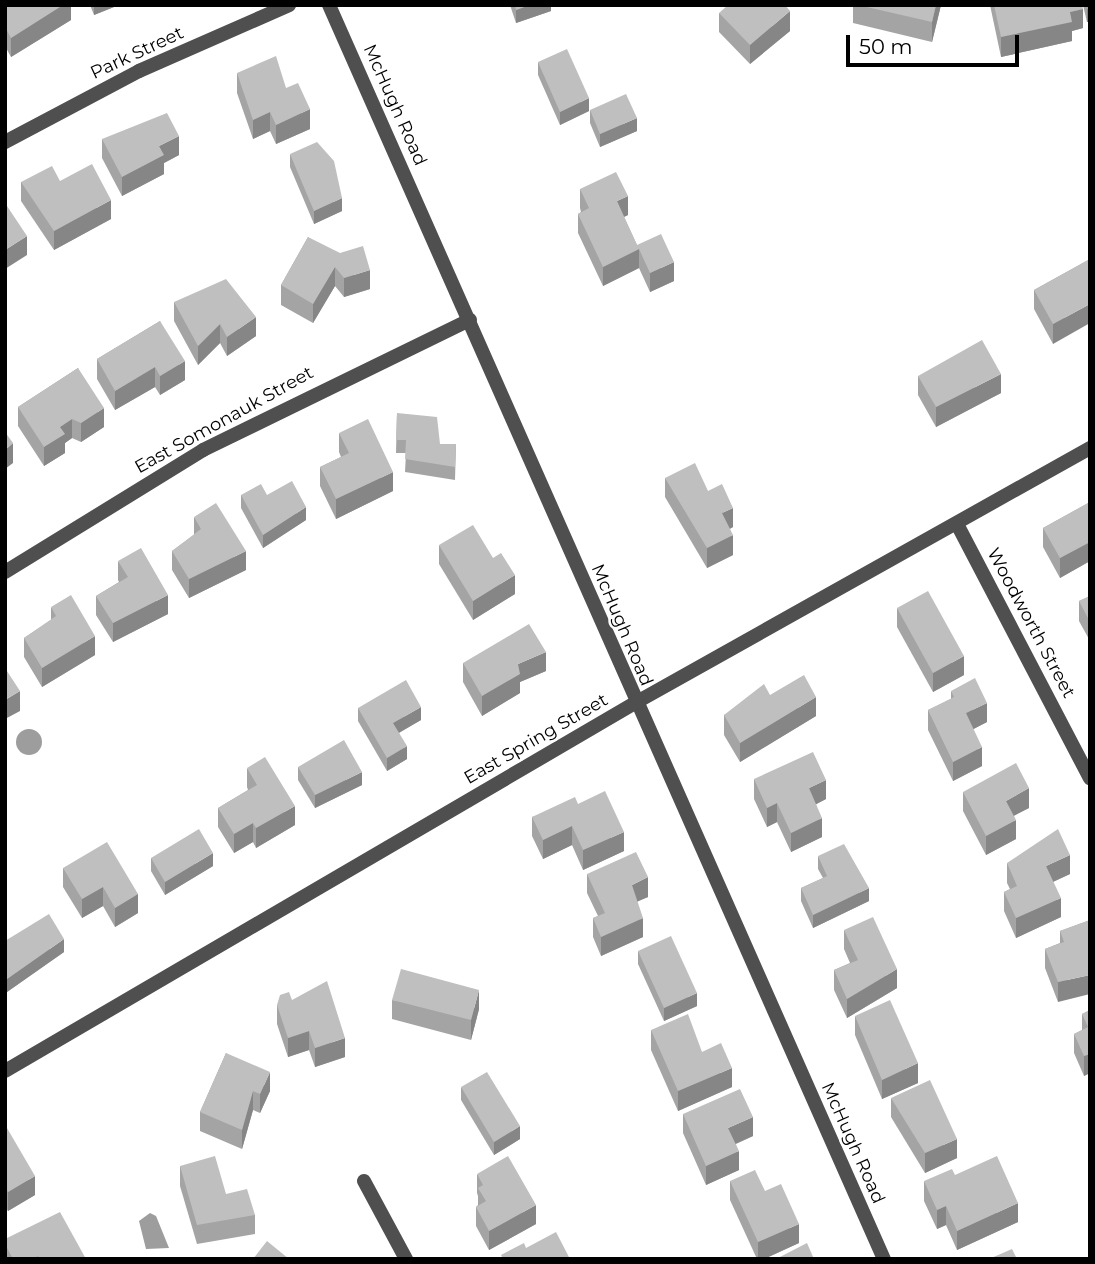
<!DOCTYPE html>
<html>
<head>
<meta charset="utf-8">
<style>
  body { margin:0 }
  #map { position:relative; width:1095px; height:1264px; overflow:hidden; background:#fff; font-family:Montserrat,sans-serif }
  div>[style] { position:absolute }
  .water>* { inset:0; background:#9d9d9d }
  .round { border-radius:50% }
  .street>* { height:14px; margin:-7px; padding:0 7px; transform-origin:7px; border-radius:7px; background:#4f4f4f }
  .wall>* { inset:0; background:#a4a4a4 }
  .shaded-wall>* { inset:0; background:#868686 }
  .building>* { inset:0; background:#bfbfbf }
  span { translate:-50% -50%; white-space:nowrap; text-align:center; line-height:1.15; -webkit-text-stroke:5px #fff; paint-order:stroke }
  .street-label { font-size:18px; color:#000 }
  .frame { position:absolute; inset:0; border:7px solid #000; pointer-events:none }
  .scale { position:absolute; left:846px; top:35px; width:173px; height:32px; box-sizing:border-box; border:4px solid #000; border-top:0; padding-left:9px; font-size:21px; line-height:24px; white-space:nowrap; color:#000; -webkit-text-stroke:5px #fff; paint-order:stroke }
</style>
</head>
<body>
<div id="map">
  <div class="water">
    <div class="round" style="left:16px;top:729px;width:26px;height:26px"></div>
    <div style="clip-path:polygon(150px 1213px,156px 1216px,169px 1248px,146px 1249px,139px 1221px)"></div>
  </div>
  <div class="street">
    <div style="left:329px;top:5px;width:1371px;rotate:66.13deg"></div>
    <div style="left:5px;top:142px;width:152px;rotate:-27.9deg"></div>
    <div style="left:139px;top:71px;width:164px;rotate:-23.7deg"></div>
    <div style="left:957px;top:524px;width:287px;rotate:62.4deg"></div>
    <div style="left:5px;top:572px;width:233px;rotate:-31.6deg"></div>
    <div style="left:203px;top:450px;width:297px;rotate:-26deg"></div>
    <div style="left:5px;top:1071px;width:730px;rotate:-30.29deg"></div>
    <div style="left:635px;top:703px;width:522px;rotate:-29.27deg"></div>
    <div style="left:364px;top:1181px;width:89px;rotate:61.7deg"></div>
  </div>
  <div class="wall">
    <div style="clip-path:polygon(5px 5px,71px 5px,71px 20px,11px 57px,5px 46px)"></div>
    <div style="clip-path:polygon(90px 5px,119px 5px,94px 15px)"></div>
    <div style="clip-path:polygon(510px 5px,551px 5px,551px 11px,516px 23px)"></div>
    <div style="clip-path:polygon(853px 5px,941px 5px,932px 42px,853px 23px)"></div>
    <div style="clip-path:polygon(990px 5px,1082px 5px,1083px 28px,1072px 31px,1072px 41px,1001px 57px)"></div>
    <div style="clip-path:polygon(1083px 5px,1090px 5px,1087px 22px)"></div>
    <div style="clip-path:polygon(719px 13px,790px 31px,750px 64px,719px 32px)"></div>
    <div style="clip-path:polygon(538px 62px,589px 111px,560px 125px,538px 75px)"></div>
    <div style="clip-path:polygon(237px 73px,286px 88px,310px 129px,276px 144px,270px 131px,253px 139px,237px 93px)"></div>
    <div style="clip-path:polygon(590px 110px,637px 131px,600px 147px,590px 123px)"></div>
    <div style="clip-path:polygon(102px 139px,179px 155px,164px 163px,164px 174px,122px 196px,102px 158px)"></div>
    <div style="clip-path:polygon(290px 154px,342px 211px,314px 224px,290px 167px)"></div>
    <div style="clip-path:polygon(60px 181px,111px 219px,54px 250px,21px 201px,21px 182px)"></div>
    <div style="clip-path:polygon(580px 189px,628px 215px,624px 217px,637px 245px,674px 281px,650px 292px,639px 268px,603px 286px,578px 233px,578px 214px,581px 212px,580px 208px)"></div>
    <div style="clip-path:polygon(308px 237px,370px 289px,344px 297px,335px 286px,313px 323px,281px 305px,281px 285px)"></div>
    <div style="clip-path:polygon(1090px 259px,1053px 344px,1034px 309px,1034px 290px)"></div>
    <div style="clip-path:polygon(174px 302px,256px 336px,227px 356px,220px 343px,198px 365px,174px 321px)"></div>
    <div style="clip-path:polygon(160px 321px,185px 380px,160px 395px,155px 387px,115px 410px,97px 379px,97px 359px)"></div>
    <div style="clip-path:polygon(78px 368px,104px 427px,81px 442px,72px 438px,65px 443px,65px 453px,44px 466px,18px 426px,18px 407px)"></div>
    <div style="clip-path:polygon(918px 376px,1001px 393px,936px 427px,918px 395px)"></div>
    <div style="clip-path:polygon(397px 413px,440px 444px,456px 444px,455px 480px,405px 472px,406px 453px,396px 453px)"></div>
    <div style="clip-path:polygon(339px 433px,393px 491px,336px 519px,320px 486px,320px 467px,341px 457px,339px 452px)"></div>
    <div style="clip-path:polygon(665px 478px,708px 491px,733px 527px,730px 529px,733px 555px,707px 568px,665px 497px)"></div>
    <div style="clip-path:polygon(241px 495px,267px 495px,306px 520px,263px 548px,241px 508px)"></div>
    <div style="clip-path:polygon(1090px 502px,1090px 561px,1060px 578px,1043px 547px,1043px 528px)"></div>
    <div style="clip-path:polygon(194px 517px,246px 570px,189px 598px,172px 570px,172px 551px,194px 535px)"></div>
    <div style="clip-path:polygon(439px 545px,515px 594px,473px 620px,439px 564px)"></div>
    <div style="clip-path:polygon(118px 561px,168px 614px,113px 642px,96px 615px,96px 596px,119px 582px,118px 580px)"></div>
    <div style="clip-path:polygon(1090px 596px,1090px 641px,1079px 621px,1079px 601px)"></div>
    <div style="clip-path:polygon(51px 607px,95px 655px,42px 687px,24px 657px,24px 638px,51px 620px)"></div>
    <div style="clip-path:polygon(897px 608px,964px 675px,933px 692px,897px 627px)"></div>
    <div style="clip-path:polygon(463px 663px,546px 671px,520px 682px,520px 693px,482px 716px,463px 682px)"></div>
    <div style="clip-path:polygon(951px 691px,987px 722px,973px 729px,982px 766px,953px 781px,928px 730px,928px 710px,951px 699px)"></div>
    <div style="clip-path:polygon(770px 695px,816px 716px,740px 762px,724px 735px,724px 715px)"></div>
    <div style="clip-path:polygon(358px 708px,421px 720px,399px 733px,407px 759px,387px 771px,358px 721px)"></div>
    <div style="clip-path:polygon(298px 767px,362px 785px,315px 808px,298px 780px)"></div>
    <div style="clip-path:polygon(247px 768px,295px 825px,256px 848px,253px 842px,234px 853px,218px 827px,218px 808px,248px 790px,247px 787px)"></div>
    <div style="clip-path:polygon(754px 779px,826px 799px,816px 804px,822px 837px,791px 852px,777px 822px,767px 827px,754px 799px)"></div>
    <div style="clip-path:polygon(963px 792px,1029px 808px,1014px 815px,1016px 839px,986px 855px,963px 811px)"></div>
    <div style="clip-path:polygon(578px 804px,624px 851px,583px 870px,572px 845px,543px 859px,532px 836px,532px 817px)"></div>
    <div style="clip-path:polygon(818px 856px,869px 901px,813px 928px,801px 901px,801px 888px,823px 878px,818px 869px)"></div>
    <div style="clip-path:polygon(151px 858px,213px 866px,165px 895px,151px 871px)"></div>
    <div style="clip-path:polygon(1007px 863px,1070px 874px,1053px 882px,1061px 917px,1016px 938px,1004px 911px,1004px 892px,1010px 889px,1007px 883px)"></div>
    <div style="clip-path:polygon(63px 868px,138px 894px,138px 913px,115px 927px,103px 906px,82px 918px,63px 887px)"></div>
    <div style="clip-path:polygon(587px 874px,648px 897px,637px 901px,643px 937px,601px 956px,593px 937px,593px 918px,598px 916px,587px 893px)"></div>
    <div style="clip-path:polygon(1090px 920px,1058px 1002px,1045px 968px,1045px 949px,1060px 943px,1060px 931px)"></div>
    <div style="clip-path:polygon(844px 930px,897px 988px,847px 1018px,834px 990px,834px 970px,850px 963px,844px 949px)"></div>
    <div style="clip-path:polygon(5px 941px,64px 952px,7px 992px,5px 990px)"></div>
    <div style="clip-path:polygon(638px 951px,697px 1006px,664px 1021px,638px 964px)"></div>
    <div style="clip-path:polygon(292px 1000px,345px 1057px,315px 1067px,309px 1050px,288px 1057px,277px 1024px,277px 1005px)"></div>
    <div style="clip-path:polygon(392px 1000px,479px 1009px,471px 1040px,392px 1019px)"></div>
    <div style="clip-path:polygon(1090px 1010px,1090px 1073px,1084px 1076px,1074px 1053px,1074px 1034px,1082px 1030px,1082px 1014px)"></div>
    <div style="clip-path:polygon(855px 1016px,918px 1083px,882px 1099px,855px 1035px)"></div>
    <div style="clip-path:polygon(651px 1030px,702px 1052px,732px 1087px,678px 1111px,651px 1050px)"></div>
    <div style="clip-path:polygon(226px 1053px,270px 1091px,260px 1113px,253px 1110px,242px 1149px,200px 1131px,200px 1112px)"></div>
    <div style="clip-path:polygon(461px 1087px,520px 1139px,494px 1155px,461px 1100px)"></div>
    <div style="clip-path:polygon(891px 1098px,957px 1158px,925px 1173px,891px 1117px)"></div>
    <div style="clip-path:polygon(683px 1114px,753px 1136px,736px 1144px,739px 1170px,706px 1185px,683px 1133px)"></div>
    <div style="clip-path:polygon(5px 1129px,35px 1195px,8px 1211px,5px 1207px)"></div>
    <div style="clip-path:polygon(180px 1166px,226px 1194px,255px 1215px,255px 1234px,197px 1244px,180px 1186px)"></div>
    <div style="clip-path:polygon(477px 1174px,536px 1224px,489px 1250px,476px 1226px,476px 1207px,478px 1205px,478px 1196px,477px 1193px)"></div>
    <div style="clip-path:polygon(730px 1181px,765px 1191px,799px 1243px,764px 1259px,757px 1259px,730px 1200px)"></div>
    <div style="clip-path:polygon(924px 1181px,1018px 1222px,957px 1250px,946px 1225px,937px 1229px,924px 1201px)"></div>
    <div style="clip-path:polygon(5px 1239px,86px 1259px,5px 1259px)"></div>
  </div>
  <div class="shaded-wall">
    <div style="clip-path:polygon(63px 5px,71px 5px,71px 20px,11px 57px,11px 38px)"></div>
    <div style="clip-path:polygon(94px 5px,119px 5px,94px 15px)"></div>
    <div style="clip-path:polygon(530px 5px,551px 5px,551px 11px,516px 23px,516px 10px)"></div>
    <div style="clip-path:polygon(936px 5px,941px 5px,932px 42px,932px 22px)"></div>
    <div style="clip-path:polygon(1083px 9px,1083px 28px,1072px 31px,1072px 41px,1001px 57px,1001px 37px,1070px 12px)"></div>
    <div style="clip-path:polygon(1087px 9px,1090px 9px,1090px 22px,1087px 22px)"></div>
    <div style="clip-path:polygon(790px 11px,790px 31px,750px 64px,750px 45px)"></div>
    <div style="clip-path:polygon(589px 98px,589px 111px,560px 125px,560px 112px)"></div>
    <div style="clip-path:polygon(310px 109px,310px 129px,276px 144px,276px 125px)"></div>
    <div style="clip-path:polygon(270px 112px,270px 131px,253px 139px,253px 120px)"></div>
    <div style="clip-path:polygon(637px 118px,637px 131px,600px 147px,600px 134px)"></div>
    <div style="clip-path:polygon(179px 136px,179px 155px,164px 163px,164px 174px,122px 196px,122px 177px,159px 146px)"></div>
    <div style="clip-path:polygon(628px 196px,628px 215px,617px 220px,617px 201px)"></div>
    <div style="clip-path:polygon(342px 198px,342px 211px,314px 224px,314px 211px)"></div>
    <div style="clip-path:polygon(111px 200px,111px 219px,54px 250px,54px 231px)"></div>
    <div style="clip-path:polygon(27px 236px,27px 255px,5px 269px,5px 250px)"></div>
    <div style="clip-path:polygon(639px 249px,639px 268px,603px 286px,603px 267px)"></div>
    <div style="clip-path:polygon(674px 262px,674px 281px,650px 292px,650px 273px)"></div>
    <div style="clip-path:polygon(335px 267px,335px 286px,313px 323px,313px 304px)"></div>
    <div style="clip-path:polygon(370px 270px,370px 289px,344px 297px,344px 278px)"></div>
    <div style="clip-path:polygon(1090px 304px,1090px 323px,1053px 344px,1053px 324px)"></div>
    <div style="clip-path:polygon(256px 317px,256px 336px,227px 356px,227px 337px)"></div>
    <div style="clip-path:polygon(220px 324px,220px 343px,198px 365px,198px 346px)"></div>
    <div style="clip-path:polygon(185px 361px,185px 380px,160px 395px,160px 376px)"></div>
    <div style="clip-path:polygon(155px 367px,155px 387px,115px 410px,115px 391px)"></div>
    <div style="clip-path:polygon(1001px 374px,1001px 393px,936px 427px,936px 407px)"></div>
    <div style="clip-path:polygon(104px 408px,104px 427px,81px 442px,81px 423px)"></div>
    <div style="clip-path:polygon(72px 419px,72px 438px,65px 443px,65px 453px,44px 466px,44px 447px,60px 427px)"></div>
    <div style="clip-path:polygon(13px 443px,13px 463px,5px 469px,5px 450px)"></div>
    <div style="clip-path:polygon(393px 472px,393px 491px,336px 519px,336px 499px)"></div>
    <div style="clip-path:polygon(306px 507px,306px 520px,263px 548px,263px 535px)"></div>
    <div style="clip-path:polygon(733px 508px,733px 527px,722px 532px,722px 513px)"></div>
    <div style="clip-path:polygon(733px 535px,733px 555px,707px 568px,707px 548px)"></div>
    <div style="clip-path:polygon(1090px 542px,1090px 561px,1060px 578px,1060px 558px)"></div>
    <div style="clip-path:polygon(246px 551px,246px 570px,189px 598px,189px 579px)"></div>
    <div style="clip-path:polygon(515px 575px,515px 594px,473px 620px,473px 601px)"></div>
    <div style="clip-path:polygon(168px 595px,168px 614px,113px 642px,113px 623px)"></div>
    <div style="clip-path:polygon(95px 636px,95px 655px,42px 687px,42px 668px)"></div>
    <div style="clip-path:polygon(546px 652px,546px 671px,520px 682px,520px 693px,482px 716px,482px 696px,518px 664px)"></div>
    <div style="clip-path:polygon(964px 656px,964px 675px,933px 692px,933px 673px)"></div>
    <div style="clip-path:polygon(20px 691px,20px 711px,5px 719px,5px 700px)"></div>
    <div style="clip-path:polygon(816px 697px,816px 716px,740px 762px,740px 743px)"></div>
    <div style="clip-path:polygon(987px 703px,987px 722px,966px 733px,966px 713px)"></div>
    <div style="clip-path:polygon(421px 707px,421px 720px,393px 736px,393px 723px)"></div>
    <div style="clip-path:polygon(407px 746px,407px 759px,387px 771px,387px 758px)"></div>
    <div style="clip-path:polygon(982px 747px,982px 766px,953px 781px,953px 762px)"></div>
    <div style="clip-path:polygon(362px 772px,362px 785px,315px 808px,315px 795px)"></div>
    <div style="clip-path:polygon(826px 780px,826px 799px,809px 808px,809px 788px)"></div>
    <div style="clip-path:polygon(1029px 788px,1029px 808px,1006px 820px,1006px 801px)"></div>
    <div style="clip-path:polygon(777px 803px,777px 822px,767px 827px,767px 808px)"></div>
    <div style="clip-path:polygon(295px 806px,295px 825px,256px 848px,256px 828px)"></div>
    <div style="clip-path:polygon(822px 818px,822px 837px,791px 852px,791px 833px)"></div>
    <div style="clip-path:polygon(1016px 820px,1016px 839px,986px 855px,986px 836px)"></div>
    <div style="clip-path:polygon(253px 823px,253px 842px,234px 853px,234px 834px)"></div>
    <div style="clip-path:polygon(572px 826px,572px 845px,543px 859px,543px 840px)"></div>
    <div style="clip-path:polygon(624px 832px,624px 851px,583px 870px,583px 850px)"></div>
    <div style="clip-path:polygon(213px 853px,213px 866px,165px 895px,165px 882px)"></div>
    <div style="clip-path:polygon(1070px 855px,1070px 874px,1046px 885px,1046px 866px)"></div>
    <div style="clip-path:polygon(648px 877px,648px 897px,632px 904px,632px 885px)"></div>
    <div style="clip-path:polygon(103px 887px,103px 906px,82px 918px,82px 899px)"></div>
    <div style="clip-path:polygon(869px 888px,869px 901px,813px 928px,813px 915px)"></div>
    <div style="clip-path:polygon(138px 894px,138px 913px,115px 927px,115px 908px)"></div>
    <div style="clip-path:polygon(1061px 898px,1061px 917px,1016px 938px,1016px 918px)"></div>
    <div style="clip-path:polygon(643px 918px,643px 937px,601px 956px,601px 937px)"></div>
    <div style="clip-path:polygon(64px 939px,64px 952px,7px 992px,7px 979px)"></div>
    <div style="clip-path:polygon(897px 969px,897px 988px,847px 1018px,847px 999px)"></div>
    <div style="clip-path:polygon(1090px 975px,1090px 994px,1058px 1002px,1058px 982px)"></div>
    <div style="clip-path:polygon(479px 990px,479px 1009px,471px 1040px,471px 1020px)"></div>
    <div style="clip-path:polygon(697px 993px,697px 1006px,664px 1021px,664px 1008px)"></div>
    <div style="clip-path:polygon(309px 1031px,309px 1050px,288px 1057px,288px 1038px)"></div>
    <div style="clip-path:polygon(345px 1038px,345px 1057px,315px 1067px,315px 1048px)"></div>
    <div style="clip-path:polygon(1090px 1054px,1090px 1073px,1084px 1076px,1084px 1056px)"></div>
    <div style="clip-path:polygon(918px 1063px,918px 1083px,882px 1099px,882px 1080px)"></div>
    <div style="clip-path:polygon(732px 1068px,732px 1087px,678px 1111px,678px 1091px)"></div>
    <div style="clip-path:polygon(270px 1072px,270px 1091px,260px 1113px,260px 1094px)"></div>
    <div style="clip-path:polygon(253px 1091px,253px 1110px,242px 1149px,242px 1130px)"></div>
    <div style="clip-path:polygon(753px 1117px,753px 1136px,728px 1147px,728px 1128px)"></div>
    <div style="clip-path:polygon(520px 1126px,520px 1139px,494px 1155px,494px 1142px)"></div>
    <div style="clip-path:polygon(957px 1139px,957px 1158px,925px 1173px,925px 1153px)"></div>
    <div style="clip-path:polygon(739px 1151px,739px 1170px,706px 1185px,706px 1166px)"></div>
    <div style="clip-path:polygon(35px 1176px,35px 1195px,8px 1211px,8px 1192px)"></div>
    <div style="clip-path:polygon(1018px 1203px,1018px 1222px,957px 1250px,957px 1231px)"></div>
    <div style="clip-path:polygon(536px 1205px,536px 1224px,489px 1250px,489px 1231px)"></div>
    <div style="clip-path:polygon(946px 1206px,946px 1225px,937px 1229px,937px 1210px)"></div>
    <div style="clip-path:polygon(799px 1224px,799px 1243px,764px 1259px,758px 1259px,758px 1242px)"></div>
  </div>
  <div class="building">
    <div style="clip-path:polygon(5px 5px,63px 5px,11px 38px,5px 27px)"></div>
    <div style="clip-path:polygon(515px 5px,530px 5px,516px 10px)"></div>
    <div style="clip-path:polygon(728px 5px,785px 5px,790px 11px,750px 45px,719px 13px)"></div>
    <div style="clip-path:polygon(858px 5px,936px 5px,932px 22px)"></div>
    <div style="clip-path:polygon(994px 5px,1082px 5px,1083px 9px,1070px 12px,1072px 22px,1001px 37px)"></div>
    <div style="clip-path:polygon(567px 49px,589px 98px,560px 112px,538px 62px)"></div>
    <div style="clip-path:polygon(276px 56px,286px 88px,298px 83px,310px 109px,276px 125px,270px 112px,253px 120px,237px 73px)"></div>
    <div style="clip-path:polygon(626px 94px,637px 118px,600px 134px,590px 110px)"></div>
    <div style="clip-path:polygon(167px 113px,179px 136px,159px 146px,164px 155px,122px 177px,102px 139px)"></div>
    <div style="clip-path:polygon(317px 142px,334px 161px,342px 198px,314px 211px,290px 154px)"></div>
    <div style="clip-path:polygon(92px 164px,111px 200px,54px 231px,21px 182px,52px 166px,60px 181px)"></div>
    <div style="clip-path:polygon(616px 172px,628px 196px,617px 201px,637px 245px,661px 234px,674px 262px,650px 273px,639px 249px,603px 267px,578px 214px,589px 208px,580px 189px)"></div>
    <div style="clip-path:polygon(5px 203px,27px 236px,5px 250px)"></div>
    <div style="clip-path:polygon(308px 237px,340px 253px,363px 246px,370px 270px,344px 278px,335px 267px,313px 304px,281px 285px)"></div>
    <div style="clip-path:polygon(1090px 259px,1090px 304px,1053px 324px,1034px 290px)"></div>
    <div style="clip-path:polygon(226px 279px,256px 317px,227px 337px,220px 324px,198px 346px,174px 302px)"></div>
    <div style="clip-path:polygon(160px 321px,185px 361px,160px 376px,155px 367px,115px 391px,97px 359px)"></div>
    <div style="clip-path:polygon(982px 340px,1001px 374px,936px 407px,918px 376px)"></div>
    <div style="clip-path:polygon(78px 368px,104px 408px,81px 423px,72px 419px,60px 427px,65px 434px,44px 447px,18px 407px)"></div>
    <div style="clip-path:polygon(397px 413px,437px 417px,440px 444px,456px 444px,455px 467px,405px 459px,406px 440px,396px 440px)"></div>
    <div style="clip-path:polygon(368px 419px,393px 472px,336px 499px,320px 467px,349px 453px,339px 433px)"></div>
    <div style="clip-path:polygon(5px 432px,13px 443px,5px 450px)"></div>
    <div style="clip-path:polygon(695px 463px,708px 491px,722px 484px,733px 508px,722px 513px,733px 535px,707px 548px,665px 478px)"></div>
    <div style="clip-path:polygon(292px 481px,306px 507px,263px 535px,241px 495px,261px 484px,267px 495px)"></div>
    <div style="clip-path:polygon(1090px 502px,1090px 542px,1060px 558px,1043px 528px)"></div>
    <div style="clip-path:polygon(216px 503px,246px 551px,189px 579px,172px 551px,201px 529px,194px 517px)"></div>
    <div style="clip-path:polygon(473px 525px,493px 558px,501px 553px,515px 575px,473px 601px,439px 545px)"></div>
    <div style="clip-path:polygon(141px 548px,168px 595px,113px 623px,96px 596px,128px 577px,118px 561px)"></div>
    <div style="clip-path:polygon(928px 591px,964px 656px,933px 673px,897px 608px)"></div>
    <div style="clip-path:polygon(71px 595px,95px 636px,42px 668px,24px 638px,56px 616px,51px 607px)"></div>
    <div style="clip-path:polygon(1090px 596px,1090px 622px,1079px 601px)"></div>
    <div style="clip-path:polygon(529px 624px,546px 652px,518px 664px,520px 674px,482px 696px,463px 663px)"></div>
    <div style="clip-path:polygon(5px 668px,20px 691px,5px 700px)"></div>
    <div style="clip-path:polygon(804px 675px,816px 697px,740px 743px,724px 715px,764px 684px,770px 695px)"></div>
    <div style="clip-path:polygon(975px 678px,987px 703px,966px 713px,982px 747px,953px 762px,928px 710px,954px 697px,951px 691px)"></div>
    <div style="clip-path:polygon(406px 680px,421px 707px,393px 723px,407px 746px,387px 758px,358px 708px)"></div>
    <div style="clip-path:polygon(344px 740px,362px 772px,315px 795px,298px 767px)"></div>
    <div style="clip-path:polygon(813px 752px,826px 780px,809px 788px,822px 818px,791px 833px,777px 803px,767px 808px,754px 779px)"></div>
    <div style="clip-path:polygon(265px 757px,295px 806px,256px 828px,253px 823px,234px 834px,218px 808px,257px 785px,247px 768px)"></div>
    <div style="clip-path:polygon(1016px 763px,1029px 788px,1006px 801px,1016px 820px,986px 836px,963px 792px)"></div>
    <div style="clip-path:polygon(605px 791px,624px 832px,583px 850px,572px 826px,543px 840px,532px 817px,575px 797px,578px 804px)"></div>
    <div style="clip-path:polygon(199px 829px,213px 853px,165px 882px,151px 858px)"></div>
    <div style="clip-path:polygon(1058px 829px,1070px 855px,1046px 866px,1061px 898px,1016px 918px,1004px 892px,1017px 886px,1007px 863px)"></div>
    <div style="clip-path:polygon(107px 842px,138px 894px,115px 908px,103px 887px,82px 899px,63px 868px)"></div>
    <div style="clip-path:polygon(844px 844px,869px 888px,813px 915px,801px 888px,827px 876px,818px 856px)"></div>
    <div style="clip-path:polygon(636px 852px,648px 877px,632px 885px,643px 918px,601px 937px,593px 918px,605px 913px,587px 874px)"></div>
    <div style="clip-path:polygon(49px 914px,64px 939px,7px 979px,5px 976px,5px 941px)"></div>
    <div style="clip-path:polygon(873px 917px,897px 969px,847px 999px,834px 970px,858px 960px,844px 930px)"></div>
    <div style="clip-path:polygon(1090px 920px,1090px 975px,1058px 982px,1045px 949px,1064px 942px,1060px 931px)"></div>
    <div style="clip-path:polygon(671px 936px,697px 993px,664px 1008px,638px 951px)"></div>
    <div style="clip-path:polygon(401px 969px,479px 990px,471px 1020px,392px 1000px)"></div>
    <div style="clip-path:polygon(327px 981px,345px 1038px,315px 1048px,309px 1031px,288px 1038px,277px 1005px,280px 995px,289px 992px,292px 1000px)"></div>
    <div style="clip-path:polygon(890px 1000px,918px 1063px,882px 1080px,855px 1016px)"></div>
    <div style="clip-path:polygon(1090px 1010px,1090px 1054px,1084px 1056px,1074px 1034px,1088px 1027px,1082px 1014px)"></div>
    <div style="clip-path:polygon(688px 1014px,702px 1052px,721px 1043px,732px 1068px,678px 1091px,651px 1030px)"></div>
    <div style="clip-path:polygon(226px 1053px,270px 1072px,260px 1094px,253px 1091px,242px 1130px,200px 1112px)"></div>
    <div style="clip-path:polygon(487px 1072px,520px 1126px,494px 1142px,461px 1087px)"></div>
    <div style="clip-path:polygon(930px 1080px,957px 1139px,925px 1153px,891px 1098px)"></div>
    <div style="clip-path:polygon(740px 1089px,753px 1117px,728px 1128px,739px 1151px,706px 1166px,683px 1114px)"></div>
    <div style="clip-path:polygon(7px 1128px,35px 1176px,8px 1192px,5px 1187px,5px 1129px)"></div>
    <div style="clip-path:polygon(215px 1156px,226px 1194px,247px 1189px,255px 1215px,197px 1225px,180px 1166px)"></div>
    <div style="clip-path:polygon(508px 1156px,536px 1205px,489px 1231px,476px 1207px,486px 1201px,478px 1188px,483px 1185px,477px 1174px)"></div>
    <div style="clip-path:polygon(997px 1156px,1018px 1203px,957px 1231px,946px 1206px,937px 1210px,924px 1181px,952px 1169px,955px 1175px)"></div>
    <div style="clip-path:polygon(755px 1170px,765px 1191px,781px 1184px,799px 1224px,758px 1242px,730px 1181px)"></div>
    <div style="clip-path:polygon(60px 1212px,86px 1259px,39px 1259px,38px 1256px,32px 1259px,13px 1259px,5px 1244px,5px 1239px)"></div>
    <div style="clip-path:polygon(556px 1232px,570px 1259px,503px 1259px,501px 1255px,524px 1243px,526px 1248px)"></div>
    <div style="clip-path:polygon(267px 1241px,289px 1259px,253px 1259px)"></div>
    <div style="clip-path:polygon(807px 1243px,814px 1259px,776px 1259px)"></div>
    <div style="clip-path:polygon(1012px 1249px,1017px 1259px,989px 1259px)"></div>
  </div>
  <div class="street-label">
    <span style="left:137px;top:53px;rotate:-25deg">Park Street</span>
    <span style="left:395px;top:105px;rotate:66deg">McHugh Road</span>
    <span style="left:224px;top:420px;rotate:-29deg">East Somonauk Street</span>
    <span style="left:1031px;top:623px;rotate:62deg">Woodworth Street</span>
    <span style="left:622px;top:625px;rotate:67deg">McHugh Road</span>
    <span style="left:536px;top:739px;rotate:-30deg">East Spring Street</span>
    <span style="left:853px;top:1143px;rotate:66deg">McHugh Road</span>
  </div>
  <div class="frame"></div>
  <div class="scale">50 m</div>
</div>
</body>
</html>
